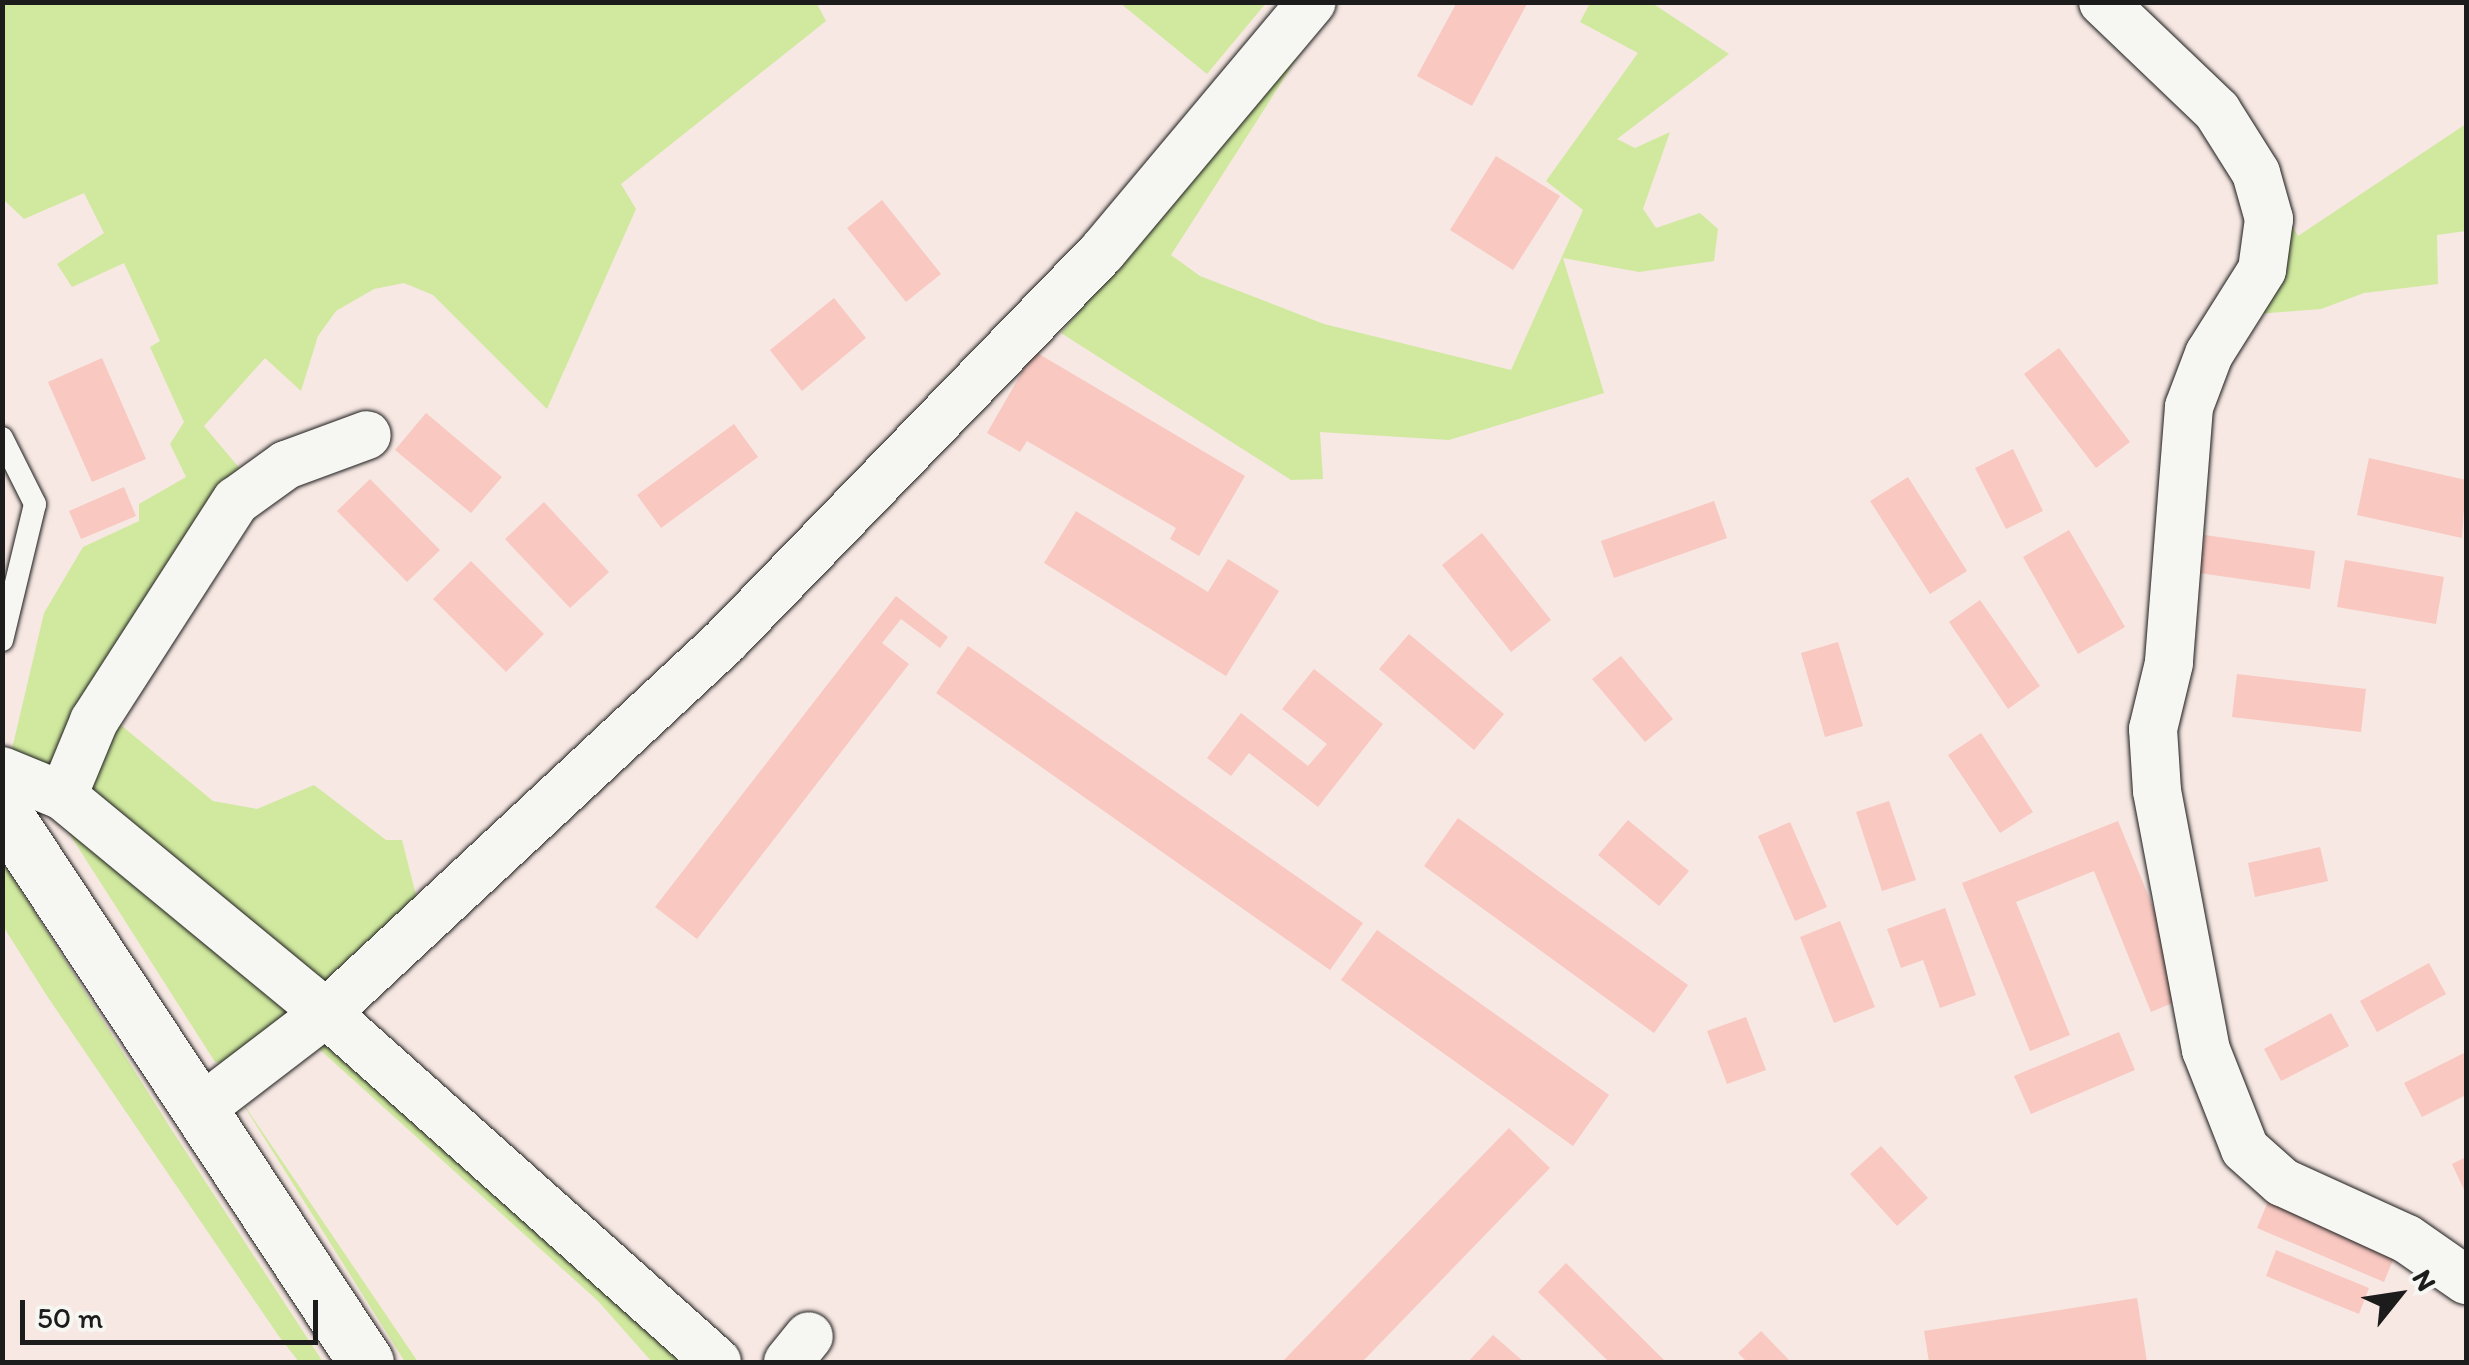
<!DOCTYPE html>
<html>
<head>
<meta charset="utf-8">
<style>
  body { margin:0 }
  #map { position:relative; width:2469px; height:1365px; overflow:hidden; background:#f7e8e3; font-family:Itim,sans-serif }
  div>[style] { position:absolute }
  .green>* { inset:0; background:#d0e99f }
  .building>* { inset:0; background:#f8c8c1 }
  .roads { filter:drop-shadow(0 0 2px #1c1c1c) drop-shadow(0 0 2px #1c1c1c) }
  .service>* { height:22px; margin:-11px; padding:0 11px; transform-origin:11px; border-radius:11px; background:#f6f6f2 }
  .minor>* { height:48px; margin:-24px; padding:0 24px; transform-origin:24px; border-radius:24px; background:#f6f6f2 }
  .secondary>* { height:55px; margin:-27.5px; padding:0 27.5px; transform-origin:27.5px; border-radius:27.5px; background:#f6f6f2 }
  span { translate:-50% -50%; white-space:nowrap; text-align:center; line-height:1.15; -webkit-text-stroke:8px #f6f6f2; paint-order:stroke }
  .frame { position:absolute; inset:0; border:5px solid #1c1c1c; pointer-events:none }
  .north { position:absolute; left:2349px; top:1245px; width:100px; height:100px; -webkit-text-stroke:8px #f6f6f2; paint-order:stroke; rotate:60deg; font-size:28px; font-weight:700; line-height:40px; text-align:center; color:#1c1c1c }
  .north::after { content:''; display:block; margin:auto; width:35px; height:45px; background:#1c1c1c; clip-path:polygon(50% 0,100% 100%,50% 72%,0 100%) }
  .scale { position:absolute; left:20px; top:1300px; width:298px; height:45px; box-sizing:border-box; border:5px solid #1c1c1c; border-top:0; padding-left:12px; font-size:30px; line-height:35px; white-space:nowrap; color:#1c1c1c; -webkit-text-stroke:8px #f6f6f2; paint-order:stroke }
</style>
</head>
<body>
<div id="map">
  <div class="green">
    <div style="clip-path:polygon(816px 2px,826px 21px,621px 184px,636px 209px,547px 409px,433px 295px,404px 283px,374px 289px,336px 311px,318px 336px,301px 391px,265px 358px,204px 426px,241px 470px,54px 770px,25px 771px,12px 749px,44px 613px,83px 547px,139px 521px,139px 504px,186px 477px,170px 444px,184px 422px,150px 347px,160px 341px,124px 263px,72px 287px,57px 264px,104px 233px,84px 193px,24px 219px,3px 199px,3px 3px)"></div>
    <div style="clip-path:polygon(1120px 3px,1266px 3px,1207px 74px)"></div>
    <div style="clip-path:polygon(1590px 3px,1652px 3px,1729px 54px,1617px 139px,1635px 148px,1670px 132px,1643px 209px,1656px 228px,1700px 213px,1718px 229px,1714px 261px,1639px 272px,1563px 258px,1604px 393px,1449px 440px,1320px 432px,1323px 479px,1291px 480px,1061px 333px,1324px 16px,1171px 255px,1200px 276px,1324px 324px,1511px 370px,1583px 210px,1546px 181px,1638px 53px,1580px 22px)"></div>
    <div style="clip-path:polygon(2466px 124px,2466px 231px,2437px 235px,2438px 284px,2364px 293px,2321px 309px,2245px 315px,2276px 199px,2298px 236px)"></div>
    <div style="clip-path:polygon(111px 717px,213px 801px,257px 809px,314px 785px,386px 840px,402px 840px,417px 899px,320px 987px,83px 796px)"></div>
    <div style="clip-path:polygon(67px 830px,297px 1014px,226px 1064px,215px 1062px)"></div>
    <div style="clip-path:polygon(2px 860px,173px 1132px,323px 1362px,299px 1362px,278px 1335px,47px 996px,3px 926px)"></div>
    <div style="clip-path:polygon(319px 1031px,709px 1362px,652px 1362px,598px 1301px,308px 1039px)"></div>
    <div style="clip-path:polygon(234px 1090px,418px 1362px,405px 1362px)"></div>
  </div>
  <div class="building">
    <div style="clip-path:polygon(1457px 2px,1528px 2px,1472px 106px,1417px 76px)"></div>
    <div style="clip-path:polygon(1496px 156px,1560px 196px,1513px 270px,1450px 230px)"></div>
    <div style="clip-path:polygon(882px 200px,941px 274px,906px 302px,847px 228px)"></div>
    <div style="clip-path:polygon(834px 298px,866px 338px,802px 391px,770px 350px)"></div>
    <div style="clip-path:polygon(2059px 348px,2130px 442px,2096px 468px,2024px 374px)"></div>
    <div style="clip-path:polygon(1034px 351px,1245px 476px,1199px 556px,1170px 539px,1176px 528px,1027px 441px,1020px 452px,987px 433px)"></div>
    <div style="clip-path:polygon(102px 358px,146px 459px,92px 482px,48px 382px)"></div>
    <div style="clip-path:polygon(426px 413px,502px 477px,471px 513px,395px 450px)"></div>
    <div style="clip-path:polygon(734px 424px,758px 457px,661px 528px,637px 495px)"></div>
    <div style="clip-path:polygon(2013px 449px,2043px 511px,2006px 529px,1975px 468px)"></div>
    <div style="clip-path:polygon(2369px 458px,2466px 480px,2462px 538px,2357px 515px)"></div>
    <div style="clip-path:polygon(1908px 477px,1967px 571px,1930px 594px,1870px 501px)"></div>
    <div style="clip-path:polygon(370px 479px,440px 550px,407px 582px,337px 511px)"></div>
    <div style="clip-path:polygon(124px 487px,136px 516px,81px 539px,69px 511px)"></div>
    <div style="clip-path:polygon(1714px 501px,1727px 538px,1614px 578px,1601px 541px)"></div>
    <div style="clip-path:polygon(544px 502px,609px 572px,570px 608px,505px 539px)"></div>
    <div style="clip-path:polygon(1076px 511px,1208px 592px,1228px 559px,1279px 591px,1226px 676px,1044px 563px)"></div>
    <div style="clip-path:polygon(2069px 530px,2125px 627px,2078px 654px,2023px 557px)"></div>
    <div style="clip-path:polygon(1482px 533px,1551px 620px,1511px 652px,1442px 565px)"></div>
    <div style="clip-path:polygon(2205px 535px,2315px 551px,2310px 589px,2199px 573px)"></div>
    <div style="clip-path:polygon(2345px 560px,2444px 577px,2436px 624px,2337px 607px)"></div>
    <div style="clip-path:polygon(471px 561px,544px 634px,506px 672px,433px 599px)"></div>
    <div style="clip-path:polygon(896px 596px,948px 637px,940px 648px,901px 619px,882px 643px,909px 664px,697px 939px,655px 907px)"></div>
    <div style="clip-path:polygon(1980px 600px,2040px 686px,2008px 709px,1949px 622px)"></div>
    <div style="clip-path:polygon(1409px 634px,1504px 714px,1474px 750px,1379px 669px)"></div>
    <div style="clip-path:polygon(1838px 642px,1863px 726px,1825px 737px,1801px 653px)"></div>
    <div style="clip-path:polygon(968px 646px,1363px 923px,1330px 970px,936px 693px)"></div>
    <div style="clip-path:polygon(1621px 656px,1673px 719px,1645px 742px,1592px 679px)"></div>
    <div style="clip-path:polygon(1314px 669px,1383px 724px,1318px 807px,1249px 753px,1231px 776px,1207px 758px,1241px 713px,1308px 766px,1327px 744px,1282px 709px)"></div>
    <div style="clip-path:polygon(2237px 674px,2366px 689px,2361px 732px,2232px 717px)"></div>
    <div style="clip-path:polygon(1981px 733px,2033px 812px,2000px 833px,1948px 755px)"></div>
    <div style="clip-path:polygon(1889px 801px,1916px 880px,1882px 891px,1856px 812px)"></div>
    <div style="clip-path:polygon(1458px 818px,1688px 985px,1654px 1033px,1424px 866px)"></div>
    <div style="clip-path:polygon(1628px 820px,1689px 871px,1659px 906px,1598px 855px)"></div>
    <div style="clip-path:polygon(2118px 821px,2189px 996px,2151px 1012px,2094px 871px,2016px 902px,2070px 1035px,2030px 1051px,1962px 883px)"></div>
    <div style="clip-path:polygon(1790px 822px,1827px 907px,1795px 921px,1758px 836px)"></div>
    <div style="clip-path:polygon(2320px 847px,2328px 881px,2255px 897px,2248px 863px)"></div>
    <div style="clip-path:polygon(1945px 908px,1976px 995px,1940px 1008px,1923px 960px,1901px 968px,1887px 929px)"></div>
    <div style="clip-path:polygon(1840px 921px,1875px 1007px,1834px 1023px,1800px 937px)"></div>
    <div style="clip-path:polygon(1377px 930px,1609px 1095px,1573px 1146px,1341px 980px)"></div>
    <div style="clip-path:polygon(2429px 963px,2446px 994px,2377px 1032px,2360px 1001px)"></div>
    <div style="clip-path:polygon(2331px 1013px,2349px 1046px,2281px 1081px,2264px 1049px)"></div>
    <div style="clip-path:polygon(1746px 1017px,1766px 1070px,1727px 1084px,1707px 1031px)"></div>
    <div style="clip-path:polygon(2119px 1032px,2135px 1070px,2031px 1114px,2014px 1076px)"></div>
    <div style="clip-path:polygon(2466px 1052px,2466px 1095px,2422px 1117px,2404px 1083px)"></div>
    <div style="clip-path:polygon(1509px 1128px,1550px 1168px,1362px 1362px,1282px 1362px)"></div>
    <div style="clip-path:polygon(1881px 1146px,1928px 1198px,1897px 1226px,1850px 1174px)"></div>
    <div style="clip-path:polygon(2466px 1157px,2466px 1194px,2452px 1164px)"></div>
    <div style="clip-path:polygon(2269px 1199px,2396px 1253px,2384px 1282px,2257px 1228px)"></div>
    <div style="clip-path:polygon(2276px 1250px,2369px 1288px,2359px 1314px,2266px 1276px)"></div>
    <div style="clip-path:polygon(1566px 1263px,1664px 1360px,1661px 1362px,1609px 1362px,1538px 1292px)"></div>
    <div style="clip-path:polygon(2137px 1298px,2147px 1362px,1929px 1362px,1924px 1331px)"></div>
    <div style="clip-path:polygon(1761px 1331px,1791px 1362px,1747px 1362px,1738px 1353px)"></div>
    <div style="clip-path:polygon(1493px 1335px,1524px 1362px,1468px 1362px)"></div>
  </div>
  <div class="roads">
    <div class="service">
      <div style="left:2px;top:438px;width:74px;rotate:63.4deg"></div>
      <div style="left:35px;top:504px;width:140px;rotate:103.6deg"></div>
    </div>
    <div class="minor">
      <div style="left:2103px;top:2px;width:158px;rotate:43.7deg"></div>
      <div style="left:2217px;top:111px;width:73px;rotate:57.8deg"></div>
      <div style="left:2256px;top:173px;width:48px;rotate:74.2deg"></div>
      <div style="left:2269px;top:219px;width:51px;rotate:97.8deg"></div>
      <div style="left:2262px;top:270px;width:99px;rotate:122.2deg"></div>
      <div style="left:2209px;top:354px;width:57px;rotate:110.7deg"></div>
      <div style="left:2189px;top:407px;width:257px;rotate:94.5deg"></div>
      <div style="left:2169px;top:663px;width:68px;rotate:103.6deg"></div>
      <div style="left:2153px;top:729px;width:62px;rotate:86.3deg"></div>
      <div style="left:2157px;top:791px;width:264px;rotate:79.3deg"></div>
      <div style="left:2206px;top:1050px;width:106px;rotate:68.5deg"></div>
      <div style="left:2245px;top:1149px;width:50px;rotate:41.7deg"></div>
      <div style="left:2282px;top:1182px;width:137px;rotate:24.5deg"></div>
      <div style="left:2407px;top:1239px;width:72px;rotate:34.8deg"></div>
      <div style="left:2px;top:771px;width:66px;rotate:22.3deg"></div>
      <div style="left:63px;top:796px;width:341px;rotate:39.5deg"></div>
      <div style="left:326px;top:1013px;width:524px;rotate:41.75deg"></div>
      <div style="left:63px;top:796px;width:81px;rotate:-67.5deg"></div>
      <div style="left:94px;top:721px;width:262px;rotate:-57.2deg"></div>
      <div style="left:236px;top:501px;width:62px;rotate:-35.8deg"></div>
      <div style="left:286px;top:465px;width:86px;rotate:-20.3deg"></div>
      <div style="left:199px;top:1110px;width:160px;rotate:-37.4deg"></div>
      <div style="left:326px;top:1013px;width:546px;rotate:-42.99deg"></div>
      <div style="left:725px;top:641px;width:542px;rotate:-45.9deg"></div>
      <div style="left:1102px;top:252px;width:326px;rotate:-50deg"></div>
      <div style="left:788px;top:1362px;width:33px;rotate:-51deg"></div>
    </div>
    <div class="secondary">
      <div style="left:2px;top:810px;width:661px;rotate:56.6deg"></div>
    </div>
  </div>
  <div class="frame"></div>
  <div class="north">N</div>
  <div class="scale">50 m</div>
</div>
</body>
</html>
